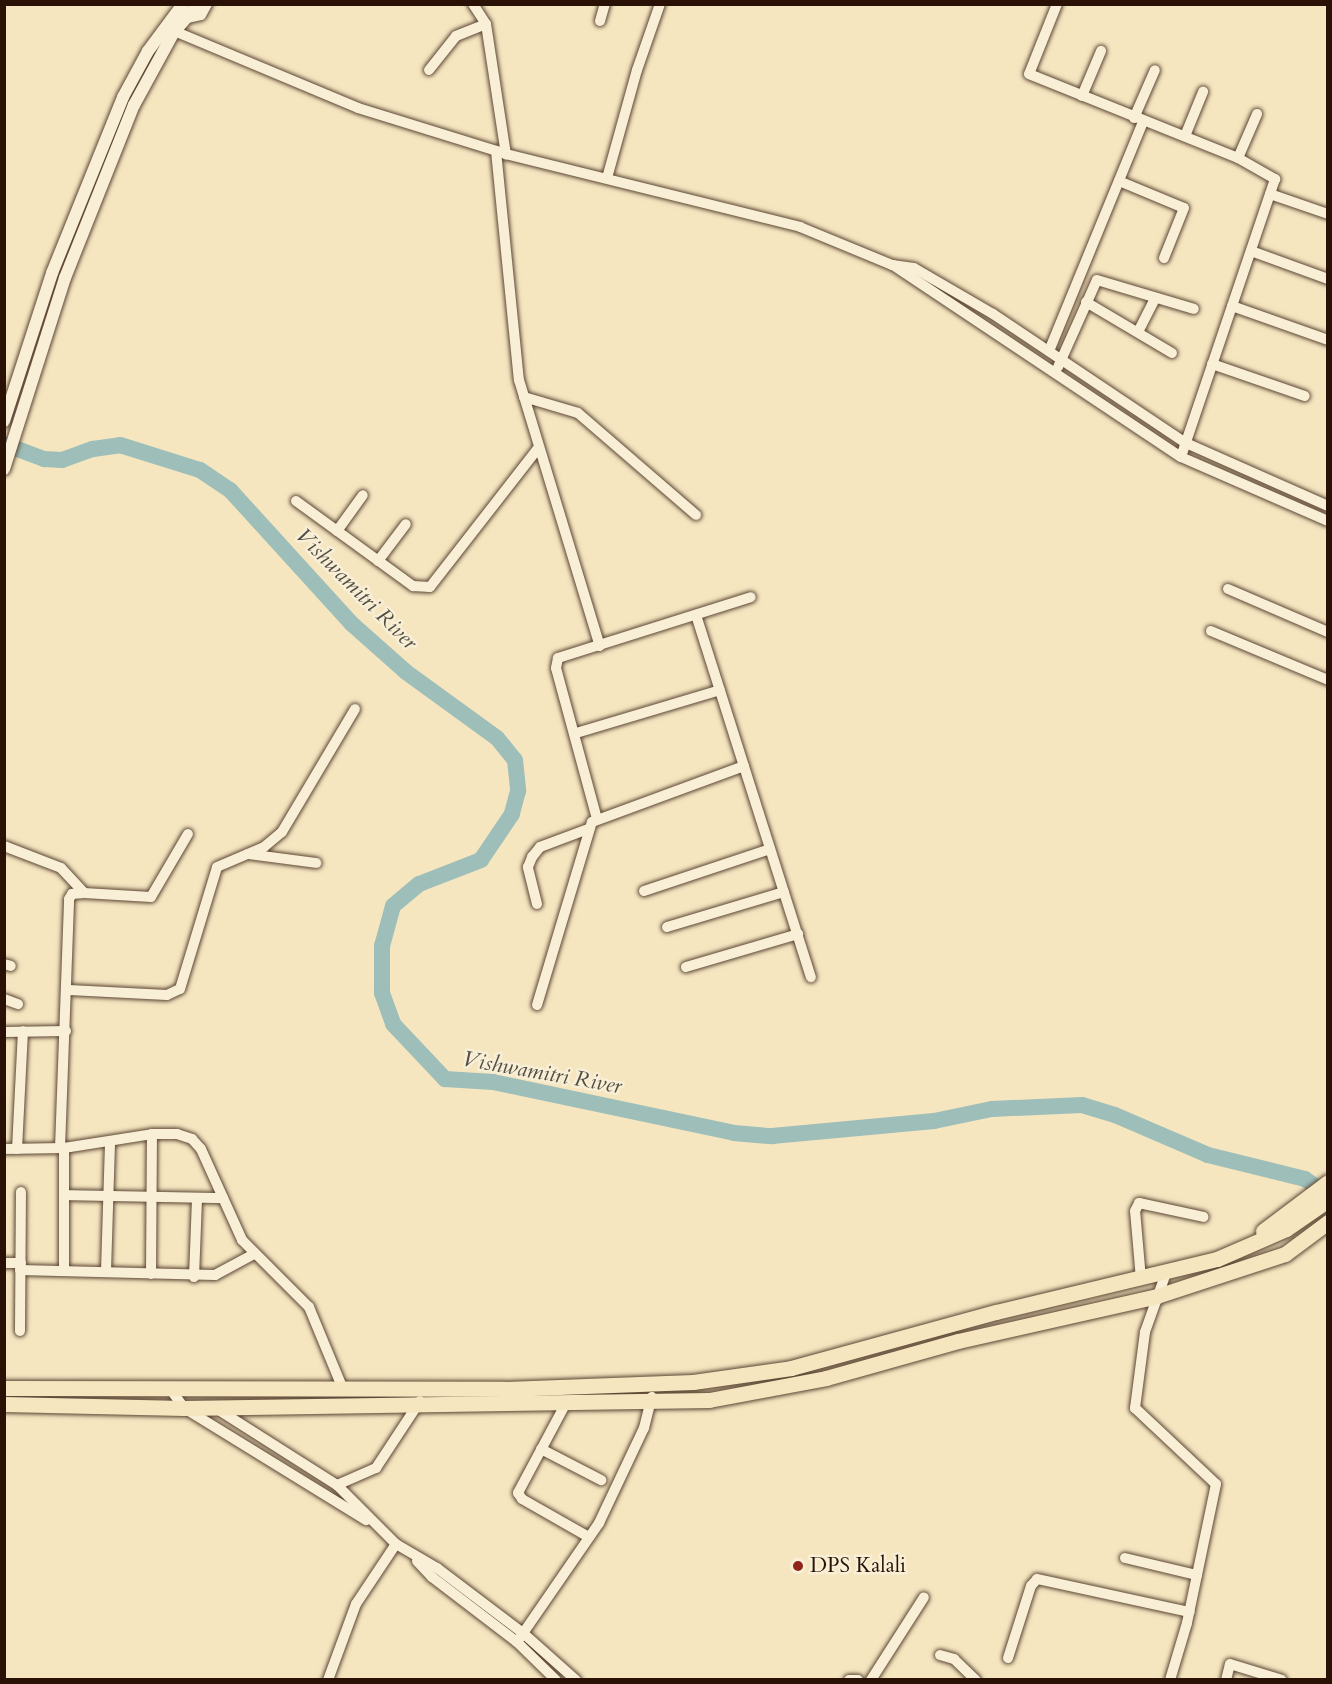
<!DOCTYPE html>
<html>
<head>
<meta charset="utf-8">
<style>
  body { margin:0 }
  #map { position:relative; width:1332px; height:1684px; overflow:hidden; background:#f5e6c0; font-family:Cardo,serif }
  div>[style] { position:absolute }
  .river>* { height:16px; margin:-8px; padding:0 8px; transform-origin:8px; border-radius:8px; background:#9dbeb9 }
  .roads { filter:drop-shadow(0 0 2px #5c4634) drop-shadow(0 0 2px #5c4634) }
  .minor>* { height:10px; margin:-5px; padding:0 5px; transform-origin:5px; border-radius:5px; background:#f8efd6 }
  .tertiary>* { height:12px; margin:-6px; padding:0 6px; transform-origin:6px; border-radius:6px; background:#f8efd6 }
  .primary>* { height:15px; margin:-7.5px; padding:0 7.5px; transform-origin:7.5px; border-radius:7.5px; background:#f5e6c0 }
  .dots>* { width:16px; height:16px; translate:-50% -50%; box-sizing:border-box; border:3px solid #f8efd6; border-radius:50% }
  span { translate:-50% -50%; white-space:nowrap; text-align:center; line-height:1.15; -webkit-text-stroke:5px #f8efd6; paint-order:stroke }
  .poi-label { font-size:21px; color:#291105 }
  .left { translate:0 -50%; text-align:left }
  .water-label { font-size:22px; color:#524e44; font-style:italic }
  .frame { position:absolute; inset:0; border:6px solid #291105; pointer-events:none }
</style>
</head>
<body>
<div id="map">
  <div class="river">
    <div style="left:4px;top:444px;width:43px;rotate:20.6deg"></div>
    <div style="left:44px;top:459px;width:18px;rotate:3deg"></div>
    <div style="left:62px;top:460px;width:33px;rotate:-20deg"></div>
    <div style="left:93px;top:449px;width:27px;rotate:-8deg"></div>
    <div style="left:120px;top:445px;width:84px;rotate:17.4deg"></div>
    <div style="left:200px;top:470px;width:36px;rotate:34deg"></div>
    <div style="left:230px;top:490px;width:181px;rotate:47.7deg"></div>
    <div style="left:352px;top:624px;width:72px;rotate:41.6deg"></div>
    <div style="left:406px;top:672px;width:112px;rotate:36deg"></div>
    <div style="left:497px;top:738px;width:28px;rotate:51deg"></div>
    <div style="left:515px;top:760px;width:31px;rotate:84deg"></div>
    <div style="left:518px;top:791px;width:24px;rotate:105deg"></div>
    <div style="left:512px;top:814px;width:55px;rotate:124deg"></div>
    <div style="left:481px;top:860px;width:66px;rotate:158.8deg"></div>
    <div style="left:419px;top:884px;width:34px;rotate:140deg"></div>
    <div style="left:393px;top:906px;width:41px;rotate:105.4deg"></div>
    <div style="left:382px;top:946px;width:47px;rotate:90deg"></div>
    <div style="left:382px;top:993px;width:33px;rotate:70deg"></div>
    <div style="left:393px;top:1024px;width:76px;rotate:46.6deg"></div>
    <div style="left:445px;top:1079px;width:48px;rotate:3.6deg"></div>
    <div style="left:493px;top:1082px;width:246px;rotate:11.9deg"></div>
    <div style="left:734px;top:1133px;width:38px;rotate:5deg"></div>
    <div style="left:772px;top:1136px;width:163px;rotate:-5.3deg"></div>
    <div style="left:934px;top:1121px;width:59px;rotate:-11.7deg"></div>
    <div style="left:992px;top:1109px;width:90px;rotate:-2.5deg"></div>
    <div style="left:1082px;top:1105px;width:34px;rotate:17deg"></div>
    <div style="left:1115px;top:1115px;width:101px;rotate:23.3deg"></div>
    <div style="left:1208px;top:1155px;width:100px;rotate:13.9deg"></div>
    <div style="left:1305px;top:1179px;width:28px;rotate:35deg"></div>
  </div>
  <div class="roads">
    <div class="minor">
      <div style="left:473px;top:4px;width:24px;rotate:57deg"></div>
      <div style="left:486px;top:24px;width:132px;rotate:81.3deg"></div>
      <div style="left:506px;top:154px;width:303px;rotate:13.9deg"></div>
      <div style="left:800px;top:227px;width:100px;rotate:22.4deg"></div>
      <div style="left:892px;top:265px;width:22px;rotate:8deg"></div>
      <div style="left:914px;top:268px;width:91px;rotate:30.2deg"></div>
      <div style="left:993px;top:314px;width:232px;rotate:33.8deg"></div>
      <div style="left:1186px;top:443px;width:155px;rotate:23.9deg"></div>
      <div style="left:1057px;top:4px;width:75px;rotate:111.8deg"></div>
      <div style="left:1029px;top:74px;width:225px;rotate:21.9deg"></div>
      <div style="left:1238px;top:158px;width:43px;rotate:29.6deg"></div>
      <div style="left:1275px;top:179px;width:293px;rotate:108.7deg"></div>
      <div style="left:187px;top:18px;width:14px;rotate:-12deg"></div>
      <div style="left:201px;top:15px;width:13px;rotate:-61deg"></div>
      <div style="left:600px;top:21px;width:18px;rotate:-74deg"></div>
      <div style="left:167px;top:28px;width:207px;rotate:22.7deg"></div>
      <div style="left:358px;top:108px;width:152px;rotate:17.2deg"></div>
      <div style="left:429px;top:70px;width:43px;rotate:-51.5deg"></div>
      <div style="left:456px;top:36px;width:32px;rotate:-22deg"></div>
      <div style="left:1082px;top:96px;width:49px;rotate:-67.1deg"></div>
      <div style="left:1134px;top:118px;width:52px;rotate:-66.4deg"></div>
      <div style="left:1185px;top:136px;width:48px;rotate:-67.8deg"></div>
      <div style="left:496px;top:151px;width:230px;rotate:84.3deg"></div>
      <div style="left:519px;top:380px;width:278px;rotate:73.1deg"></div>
      <div style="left:1238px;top:158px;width:48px;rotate:-66.6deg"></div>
      <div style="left:607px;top:178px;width:112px;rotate:-74.5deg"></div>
      <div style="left:637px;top:70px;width:70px;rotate:-70.8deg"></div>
      <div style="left:1119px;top:181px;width:70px;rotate:22.6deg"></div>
      <div style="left:1184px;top:208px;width:54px;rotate:111.8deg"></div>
      <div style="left:1270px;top:194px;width:61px;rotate:19deg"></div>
      <div style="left:1251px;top:251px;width:82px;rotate:20deg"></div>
      <div style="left:893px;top:265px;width:346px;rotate:33.7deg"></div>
      <div style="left:1181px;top:457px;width:160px;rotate:23.5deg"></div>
      <div style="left:1086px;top:302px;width:100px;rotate:30.7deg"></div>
      <div style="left:1232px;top:306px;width:102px;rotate:19.5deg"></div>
      <div style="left:1138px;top:332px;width:38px;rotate:-63deg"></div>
      <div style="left:1049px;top:351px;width:248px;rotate:-67.7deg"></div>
      <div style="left:1212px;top:364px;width:98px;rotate:19deg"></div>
      <div style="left:1058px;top:367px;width:95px;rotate:-65.9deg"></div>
      <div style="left:1097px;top:280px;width:101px;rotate:16.6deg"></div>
      <div style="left:524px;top:397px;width:56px;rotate:16.5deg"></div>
      <div style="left:578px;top:413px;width:156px;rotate:40.8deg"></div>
      <div style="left:296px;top:501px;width:145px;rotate:36deg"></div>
      <div style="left:413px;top:586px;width:17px;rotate:3deg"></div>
      <div style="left:430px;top:587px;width:177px;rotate:-52.1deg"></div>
      <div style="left:337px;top:531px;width:44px;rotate:-54.2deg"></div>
      <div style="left:378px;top:561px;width:46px;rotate:-52.9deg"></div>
      <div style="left:1228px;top:589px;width:109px;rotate:23.3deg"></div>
      <div style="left:696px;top:615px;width:380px;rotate:72.4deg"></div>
      <div style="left:1211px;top:631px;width:127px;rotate:22.7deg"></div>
      <div style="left:576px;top:733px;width:150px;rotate:-16.6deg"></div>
      <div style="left:597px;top:819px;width:156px;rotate:-105.2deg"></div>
      <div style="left:556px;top:668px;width:10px;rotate:-79deg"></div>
      <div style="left:558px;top:658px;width:202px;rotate:-17.5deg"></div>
      <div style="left:4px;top:846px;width:61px;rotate:21.1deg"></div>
      <div style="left:61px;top:868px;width:34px;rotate:47deg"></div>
      <div style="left:248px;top:854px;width:69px;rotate:7.5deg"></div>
      <div style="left:644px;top:891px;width:133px;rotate:-18.4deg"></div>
      <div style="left:537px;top:904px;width:38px;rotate:-104deg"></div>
      <div style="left:528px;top:867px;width:11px;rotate:-68deg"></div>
      <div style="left:532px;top:857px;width:13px;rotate:-51deg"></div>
      <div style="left:540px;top:847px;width:51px;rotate:-20.6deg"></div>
      <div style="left:667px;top:927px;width:122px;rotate:-16.7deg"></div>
      <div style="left:4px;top:964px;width:7px;rotate:16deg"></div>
      <div style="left:686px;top:967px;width:117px;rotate:-16.4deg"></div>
      <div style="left:69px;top:990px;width:98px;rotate:2.9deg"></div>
      <div style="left:167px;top:995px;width:14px;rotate:-25deg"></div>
      <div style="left:180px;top:989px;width:127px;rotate:-73.1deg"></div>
      <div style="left:217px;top:867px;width:51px;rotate:-23.1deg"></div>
      <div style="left:264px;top:847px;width:23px;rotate:-40deg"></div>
      <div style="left:282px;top:832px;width:143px;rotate:-59.3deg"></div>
      <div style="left:4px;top:999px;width:15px;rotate:20deg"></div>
      <div style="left:537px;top:1005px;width:191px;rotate:-73.3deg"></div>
      <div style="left:592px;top:822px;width:162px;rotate:-20.2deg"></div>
      <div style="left:4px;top:1032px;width:62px;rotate:-0.9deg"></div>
      <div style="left:60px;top:1148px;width:249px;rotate:-87.9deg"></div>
      <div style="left:69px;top:899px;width:6px;rotate:-59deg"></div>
      <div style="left:72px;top:894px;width:12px;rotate:-5deg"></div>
      <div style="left:84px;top:893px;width:67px;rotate:3.4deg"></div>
      <div style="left:151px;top:897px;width:73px;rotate:-59.6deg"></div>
      <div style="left:4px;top:1149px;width:60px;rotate:-1deg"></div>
      <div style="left:64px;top:1148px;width:89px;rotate:-9deg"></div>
      <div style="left:152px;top:1134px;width:25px"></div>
      <div style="left:177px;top:1134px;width:16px;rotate:18deg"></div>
      <div style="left:192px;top:1139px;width:13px;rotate:48deg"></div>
      <div style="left:201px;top:1149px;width:100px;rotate:65.7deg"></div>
      <div style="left:242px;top:1240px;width:95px;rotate:45deg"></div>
      <div style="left:309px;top:1307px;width:89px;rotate:67.5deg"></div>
      <div style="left:17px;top:1149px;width:118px;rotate:-87.1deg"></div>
      <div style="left:64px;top:1195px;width:159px;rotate:1.1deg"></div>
      <div style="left:4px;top:1263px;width:17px"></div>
      <div style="left:20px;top:1270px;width:195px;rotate:1.5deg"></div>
      <div style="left:215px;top:1275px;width:44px;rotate:-28.3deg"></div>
      <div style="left:64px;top:1271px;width:123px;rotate:-90deg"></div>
      <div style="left:106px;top:1271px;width:130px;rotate:-88.2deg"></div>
      <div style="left:1166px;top:1273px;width:63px;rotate:109.6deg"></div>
      <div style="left:1145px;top:1332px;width:77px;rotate:97.5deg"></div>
      <div style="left:1135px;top:1408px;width:111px;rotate:43.2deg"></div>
      <div style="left:1216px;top:1484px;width:142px;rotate:101.8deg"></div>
      <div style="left:1187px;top:1623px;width:59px;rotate:106.6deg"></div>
      <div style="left:151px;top:1274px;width:140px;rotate:-89.6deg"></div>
      <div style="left:194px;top:1277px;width:79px;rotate:-87.8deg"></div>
      <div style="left:1141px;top:1279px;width:68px;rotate:-95deg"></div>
      <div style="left:1135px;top:1211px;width:9px;rotate:-63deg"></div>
      <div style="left:1139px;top:1203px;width:66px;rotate:12.2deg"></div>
      <div style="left:20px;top:1331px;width:139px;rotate:-89.6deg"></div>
      <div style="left:171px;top:1390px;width:22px;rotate:54deg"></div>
      <div style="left:184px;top:1408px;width:214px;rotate:31.6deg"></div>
      <div style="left:566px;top:1403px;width:102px;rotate:118.1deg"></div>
      <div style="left:518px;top:1493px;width:7px;rotate:56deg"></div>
      <div style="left:522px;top:1499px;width:77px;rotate:29.6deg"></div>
      <div style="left:214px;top:1407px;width:146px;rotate:32.4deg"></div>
      <div style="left:337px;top:1485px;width:83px;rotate:45deg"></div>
      <div style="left:396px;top:1544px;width:48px;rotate:30.3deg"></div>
      <div style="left:437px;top:1568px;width:108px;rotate:37.1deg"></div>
      <div style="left:523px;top:1633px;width:71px;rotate:41.6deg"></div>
      <div style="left:541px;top:1449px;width:68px;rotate:27.3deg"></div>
      <div style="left:337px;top:1485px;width:43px;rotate:-23.6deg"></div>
      <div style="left:376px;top:1468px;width:80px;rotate:-56.7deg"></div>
      <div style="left:1125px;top:1558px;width:74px;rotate:13.3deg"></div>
      <div style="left:417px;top:1561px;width:22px;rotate:47deg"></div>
      <div style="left:432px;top:1577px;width:107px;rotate:37.4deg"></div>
      <div style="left:517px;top:1642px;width:54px;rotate:44.3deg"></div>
      <div style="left:517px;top:1642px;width:145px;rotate:-55.4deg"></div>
      <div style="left:599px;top:1523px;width:105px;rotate:-64.7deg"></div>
      <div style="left:644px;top:1428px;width:32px;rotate:-76deg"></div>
      <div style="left:940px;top:1655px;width:15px;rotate:16deg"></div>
      <div style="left:954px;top:1659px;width:30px;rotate:44deg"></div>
      <div style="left:1008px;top:1658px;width:76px;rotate:-72.3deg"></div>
      <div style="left:1031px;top:1586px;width:9px;rotate:-49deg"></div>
      <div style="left:1037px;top:1579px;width:156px;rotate:12.2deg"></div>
      <div style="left:328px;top:1680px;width:81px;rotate:-69.8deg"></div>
      <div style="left:356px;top:1604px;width:72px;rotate:-56.3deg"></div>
      <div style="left:849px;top:1680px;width:9px"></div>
      <div style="left:871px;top:1680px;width:98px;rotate:-57.4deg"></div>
      <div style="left:1226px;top:1680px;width:16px;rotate:-76deg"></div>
      <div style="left:1230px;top:1664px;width:54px;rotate:17.1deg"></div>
    </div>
    <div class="tertiary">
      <div style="left:4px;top:421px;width:156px;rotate:-72deg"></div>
      <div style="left:52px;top:273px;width:190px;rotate:-68deg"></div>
      <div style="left:123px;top:97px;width:52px;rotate:-61.5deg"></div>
      <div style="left:148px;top:51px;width:59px;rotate:-53.3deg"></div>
      <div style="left:4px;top:469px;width:201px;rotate:-72.3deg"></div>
      <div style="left:65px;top:278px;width:186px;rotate:-68.3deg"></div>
      <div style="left:134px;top:105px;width:83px;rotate:-61.3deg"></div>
      <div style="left:174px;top:32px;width:37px;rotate:-49deg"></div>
    </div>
    <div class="primary">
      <div style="left:1263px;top:1231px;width:81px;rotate:-37deg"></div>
      <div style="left:4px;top:1388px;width:499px;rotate:0.1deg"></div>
      <div style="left:503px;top:1389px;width:190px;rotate:-2.1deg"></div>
      <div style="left:693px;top:1382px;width:99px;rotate:-8.1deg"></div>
      <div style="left:791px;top:1368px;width:213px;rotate:-15.3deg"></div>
      <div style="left:996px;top:1312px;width:227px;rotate:-13.5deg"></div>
      <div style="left:1217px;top:1259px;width:75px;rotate:-23.5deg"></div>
      <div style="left:1286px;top:1229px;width:51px;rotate:-34.6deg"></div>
      <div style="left:4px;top:1404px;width:180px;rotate:1.3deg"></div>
      <div style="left:184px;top:1408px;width:525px;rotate:-0.87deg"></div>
      <div style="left:709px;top:1400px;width:119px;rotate:-10.6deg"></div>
      <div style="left:826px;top:1378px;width:137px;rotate:-15.7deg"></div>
      <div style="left:958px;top:1341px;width:204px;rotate:-12.7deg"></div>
      <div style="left:1157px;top:1296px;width:135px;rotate:-18.2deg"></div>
      <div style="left:1285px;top:1254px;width:54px;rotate:-36.7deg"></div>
    </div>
  </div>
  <div class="dots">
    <div style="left:798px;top:1566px;background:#8f2418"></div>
  </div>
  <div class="poi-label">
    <span class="left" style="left:810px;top:1566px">DPS Kalali</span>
  </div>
  <div class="water-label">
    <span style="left:356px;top:589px;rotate:45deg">Vishwamitri River</span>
    <span style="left:542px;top:1073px;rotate:10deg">Vishwamitri River</span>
  </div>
  <div class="frame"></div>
</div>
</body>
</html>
